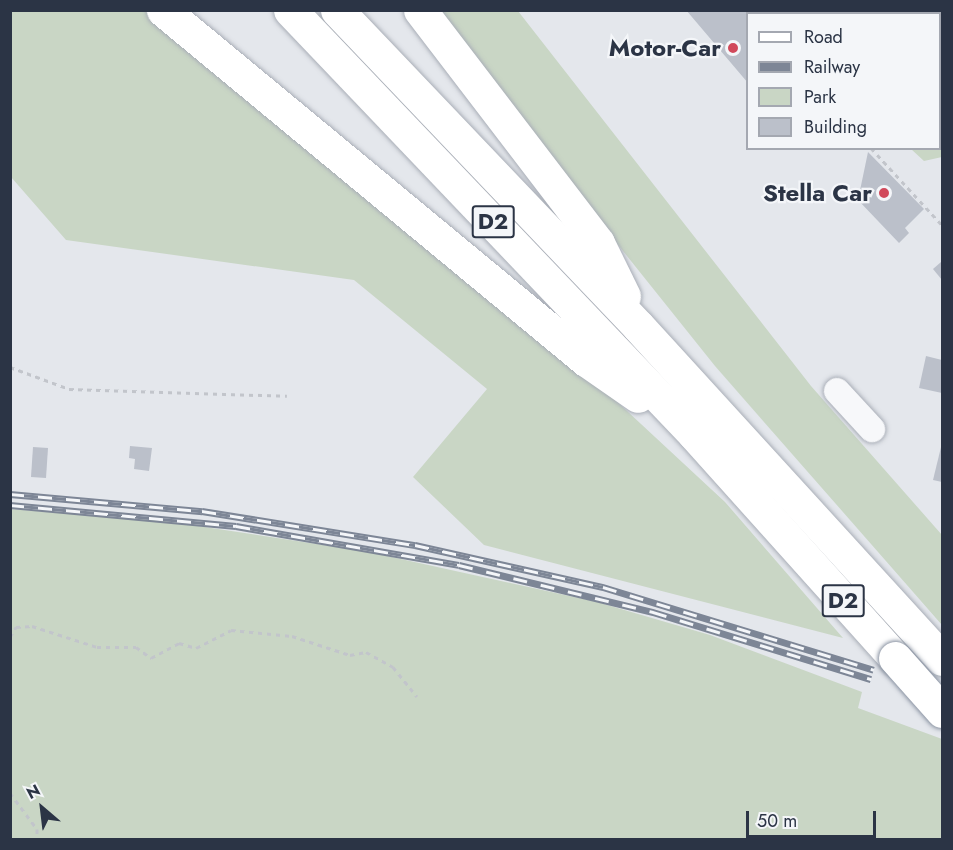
<!DOCTYPE html>
<html>
<head>
<meta charset="utf-8">
<style>
  body { margin:0 }
  #map { position:relative; width:953px; height:850px; overflow:hidden; background:#e4e7ec; font-family:Jost,sans-serif }
  div>[style] { position:absolute }
  .green>* { inset:0; background:#c9d6c5 }
  .building>* { inset:0; background:#bbc0ca }
  .path>* { height:3px; margin-top:-1.5px; transform-origin:0; background:repeating-linear-gradient(90deg,#c2c5cb 0 4.5px,transparent 0 9px) }
  .roads { filter:drop-shadow(0 0 2px #a9aeb7) drop-shadow(0 0 2px #a9aeb7) }
  .minor>* { height:26px; margin:-13px; padding:0 13px; transform-origin:13px; border-radius:13px; background:#f7f8fa }
  .major>* { height:32px; margin:-16px; padding:0 16px; transform-origin:16px; border-radius:16px; background:#fff }
  .highway>* { height:33px; margin:-16.5px; padding:0 16.5px; transform-origin:16.5px; border-radius:16.5px; background:#fff }
  .rail>* { height:7px; margin-top:-3.5px; transform-origin:0; background:repeating-linear-gradient(90deg,#f4f6f9 0 14px,#7d8696 0 28px); box-sizing:border-box; border-block:2px solid #7d8696 }
  .bridges { filter:drop-shadow(0 0 2px #8b94a3) drop-shadow(0 0 2px #8b94a3) }
  .highway-bridge>* { height:33px; margin:-16.5px; padding:0 16.5px; transform-origin:16.5px; border-radius:16.5px; background:#fff }
  .dots>* { width:16px; height:16px; translate:-50% -50%; box-sizing:border-box; border:3px solid #f4f6f9; border-radius:50% }
  span { translate:-50% -50%; white-space:nowrap; text-align:center; line-height:1.15; -webkit-text-stroke:4.5px #f4f6f9; paint-order:stroke }
  .shield-label span { padding:2px 4px; background:#f4f6f9; border:2px solid; border-radius:4px; -webkit-text-stroke-width:0 }
  .shield-label { font-size:22px; color:#2b3445; font-weight:700 }
  .poi-label { font-size:24px; color:#2b3445; font-weight:700 }
  .right { translate:-100% -50%; text-align:right }
  .frame { position:absolute; inset:0; border:12px solid #2b3445; pointer-events:none }
  .legend { position:absolute; left:746px; top:12px; width:195px; height:138px; box-sizing:border-box; background:#f4f6f9; border:2px solid #a4a8b1; margin:0; padding:8px 10px; list-style:none; font-size:18px; color:#2b3445 }
  .legend li { display:flex; align-items:center; gap:12px; height:30px }
  .legend b { width:30px; border:2px solid #a4a8b1 }
  .north { position:absolute; left:12px; top:778px; width:60px; height:60px; -webkit-text-stroke:4px #f4f6f9; paint-order:stroke; rotate:332deg; font-size:16px; font-weight:700; line-height:24px; text-align:center; color:#2b3445 }
  .north::after { content:''; display:block; margin:auto; width:21px; height:27px; background:#2b3445; clip-path:polygon(50% 0,100% 100%,50% 72%,0 100%) }
  .scale { position:absolute; left:746px; top:811px; width:130px; height:27px; box-sizing:border-box; border:3px solid #2b3445; border-top:0; padding-left:8px; font-size:18px; line-height:21px; white-space:nowrap; color:#2b3445; -webkit-text-stroke:4px #f4f6f9; paint-order:stroke }
</style>
</head>
<body>
<div id="map">
  <div class="green">
    <div style="clip-path:polygon(10px 11px,149px 11px,613px 398px,725px 502px,843px 638px,484px 545px,413px 477px,487px 389px,354px 280px,66px 240px,11px 177px)"></div>
    <div style="clip-path:polygon(431px 11px,518px 11px,811px 386px,942px 535px,942px 625px,715px 366px)"></div>
    <div style="clip-path:polygon(940px 106px,942px 157px,924px 161px,911px 149px,940px 148px)"></div>
    <div style="clip-path:polygon(10px 509px,165px 521px,369px 552px,597px 602px,710px 635px,862px 692px,858px 708px,942px 739px,942px 839px,11px 839px)"></div>
  </div>
  <div class="building">
    <div style="clip-path:polygon(686px 10px,801px 10px,803px 14px,748px 14px,748px 83px)"></div>
    <div style="clip-path:polygon(868px 152px,924px 209px,905px 228px,909px 233px,899px 243px,858px 200px)"></div>
    <div style="clip-path:polygon(941px 262px,942px 264px,942px 280px,933px 269px)"></div>
    <div style="clip-path:polygon(926px 356px,942px 360px,942px 393px,919px 388px)"></div>
    <div style="clip-path:polygon(942px 443px,942px 482px,933px 480px)"></div>
    <div style="clip-path:polygon(130px 446px,152px 448px,149px 471px,134px 469px,135px 459px,129px 458px)"></div>
    <div style="clip-path:polygon(33px 447px,48px 448px,46px 478px,31px 477px)"></div>
  </div>
  <div class="path">
    <div style="left:809px;top:10px;width:4px;rotate:63deg"></div>
    <div style="left:871px;top:148px;width:105px;rotate:47.3deg"></div>
    <div style="left:10px;top:367px;width:63px;rotate:20.4deg"></div>
    <div style="left:69px;top:389px;width:218px;rotate:1.8deg"></div>
    <div style="left:10px;top:637px;width:12px;rotate:-59deg"></div>
    <div style="left:16px;top:627px;width:16px;rotate:-4deg"></div>
    <div style="left:32px;top:626px;width:68px;rotate:17.9deg"></div>
    <div style="left:97px;top:647px;width:39px"></div>
    <div style="left:136px;top:647px;width:19px;rotate:36deg"></div>
    <div style="left:151px;top:658px;width:32px;rotate:-28deg"></div>
    <div style="left:179px;top:643px;width:18px;rotate:16deg"></div>
    <div style="left:196px;top:648px;width:39px;rotate:-27deg"></div>
    <div style="left:231px;top:630px;width:61px;rotate:5.6deg"></div>
    <div style="left:292px;top:636px;width:61px;rotate:18.1deg"></div>
    <div style="left:350px;top:655px;width:16px;rotate:-11deg"></div>
    <div style="left:366px;top:652px;width:31px;rotate:29deg"></div>
    <div style="left:393px;top:667px;width:38px;rotate:51deg"></div>
    <div style="left:10px;top:793px;width:45px;rotate:53.1deg"></div>
    <div style="left:37px;top:829px;width:11px;rotate:90deg"></div>
  </div>
  <div class="roads">
    <div class="minor">
      <div style="left:837px;top:391px;width:52px;rotate:47.4deg"></div>
    </div>
    <div class="major">
      <div style="left:896px;top:10px;width:4px;rotate:63deg"></div>
      <div style="left:940px;top:62px;width:4px;rotate:56deg"></div>
    </div>
    <div class="highway">
      <div style="left:163px;top:10px;width:549px;rotate:39.61deg"></div>
      <div style="left:586px;top:360px;width:63px;rotate:34.7deg"></div>
      <div style="left:290px;top:10px;width:586px;rotate:46.38deg"></div>
      <div style="left:694px;top:434px;width:301px;rotate:48.1deg"></div>
      <div style="left:337px;top:10px;width:436px;rotate:46.4deg"></div>
      <div style="left:638px;top:326px;width:451px;rotate:47.6deg"></div>
      <div style="left:420px;top:10px;width:293px;rotate:52.6deg"></div>
      <div style="left:598px;top:243px;width:59px;rotate:63.9deg"></div>
    </div>
  </div>
  <div class="rail">
    <div style="left:10px;top:494px;width:193px;rotate:5.1deg"></div>
    <div style="left:202px;top:511px;width:216px;rotate:9.1deg"></div>
    <div style="left:415px;top:545px;width:193px;rotate:12.6deg"></div>
    <div style="left:603px;top:587px;width:283px;rotate:17deg"></div>
    <div style="left:10px;top:505px;width:227px;rotate:5.3deg"></div>
    <div style="left:236px;top:526px;width:226px;rotate:9.9deg"></div>
    <div style="left:459px;top:565px;width:200px;rotate:13.6deg"></div>
    <div style="left:653px;top:612px;width:228px;rotate:17.1deg"></div>
  </div>
  <div class="bridges">
    <div class="highway-bridge">
      <div style="left:895px;top:658px;width:71px;rotate:48.4deg"></div>
    </div>
  </div>
  <div class="dots">
    <div style="left:733px;top:48px;background:#d1495b"></div>
    <div style="left:884px;top:193px;background:#d1495b"></div>
  </div>
  <div class="shield-label">
    <span style="left:493px;top:222px">D2</span>
    <span style="left:843px;top:601px">D2</span>
  </div>
  <div class="poi-label">
    <span class="right" style="left:721px;top:48px">Motor-Car</span>
    <span class="right" style="left:872px;top:193px">Stella Car</span>
  </div>
  <div class="frame"></div>
  <ul class="legend">
  <li><b style="height:8px;background:#fff"></b>Road</li>
  <li><b style="height:8px;background:#7d8696"></b>Railway</li>
  <li><b style="height:16px;background:#c9d6c5"></b>Park</li>
  <li><b style="height:16px;background:#bbc0ca"></b>Building</li>
  </ul>
  <div class="north">N</div>
  <div class="scale">50 m</div>
</div>
</body>
</html>
